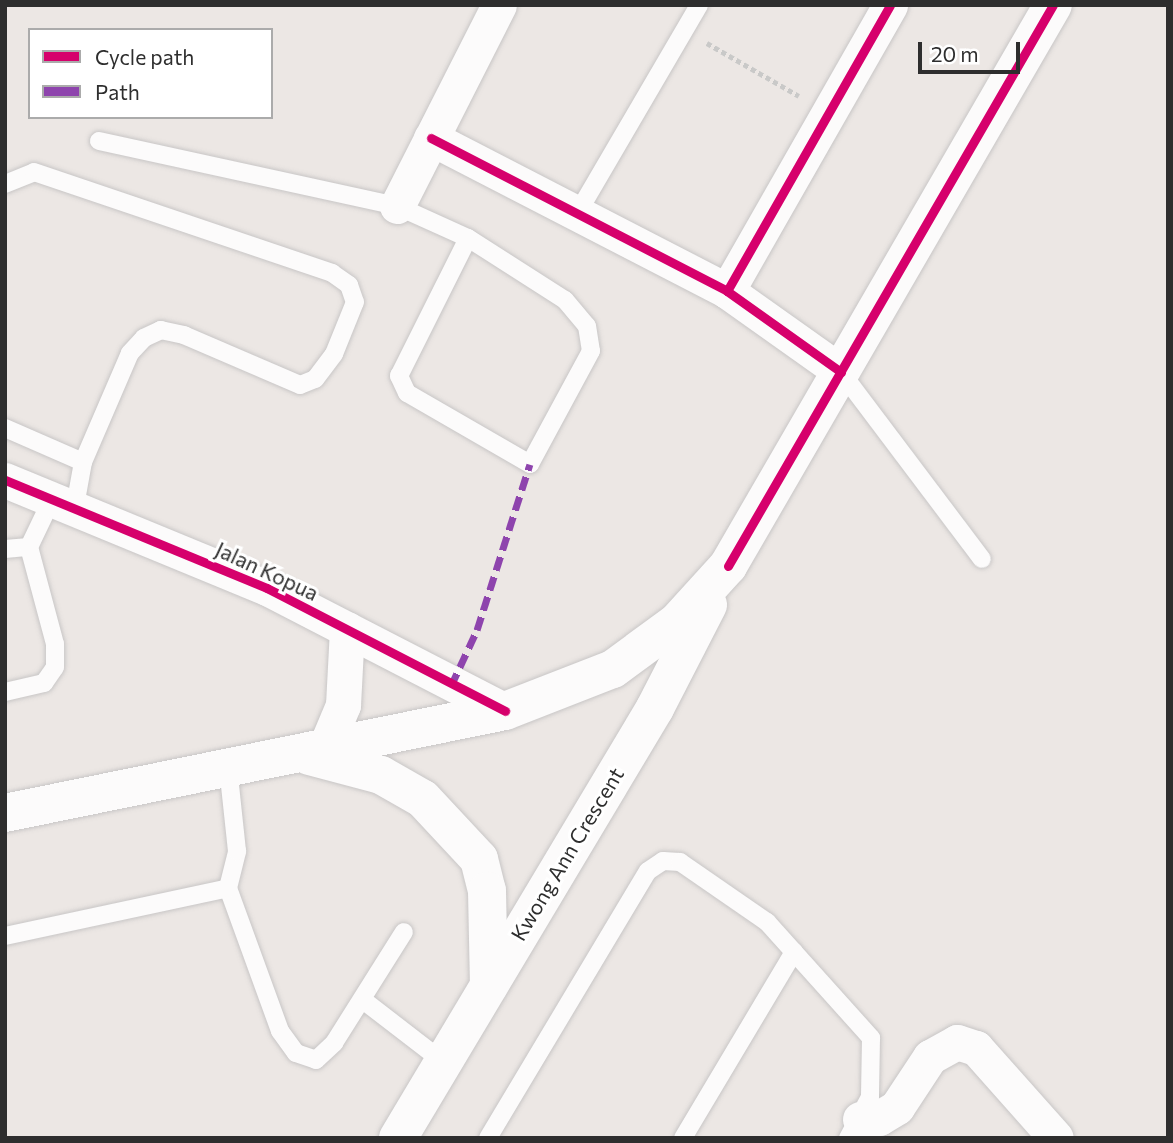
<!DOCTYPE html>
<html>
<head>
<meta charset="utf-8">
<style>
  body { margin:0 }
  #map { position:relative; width:1173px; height:1143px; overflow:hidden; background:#ece7e4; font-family:Commissioner,sans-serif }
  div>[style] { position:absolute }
  .path>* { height:4.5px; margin-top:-2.25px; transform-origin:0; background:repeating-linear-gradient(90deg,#c9c9c8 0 5px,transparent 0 8.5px) }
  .roads { filter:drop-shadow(0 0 2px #c8c6c6) drop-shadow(0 0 2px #c8c6c6) }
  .service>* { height:18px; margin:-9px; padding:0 9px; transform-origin:9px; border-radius:9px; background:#fcfbfb }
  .minor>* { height:35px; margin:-17.5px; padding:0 17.5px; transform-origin:17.5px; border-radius:17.5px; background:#fcfbfb }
  .tertiary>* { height:38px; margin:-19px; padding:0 19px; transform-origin:19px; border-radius:19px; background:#fcfbfb }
  .secondary>* { height:38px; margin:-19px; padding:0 19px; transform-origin:19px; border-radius:19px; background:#fcfbfb }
  .quiet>* { height:7px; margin-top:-3.5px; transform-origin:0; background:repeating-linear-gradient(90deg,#8e44ad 0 14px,transparent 0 21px) }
  .cycleway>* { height:9px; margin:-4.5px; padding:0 4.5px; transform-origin:4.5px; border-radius:4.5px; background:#d6006c }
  span { translate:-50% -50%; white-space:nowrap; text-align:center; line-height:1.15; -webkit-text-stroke:6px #fff; paint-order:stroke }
  .street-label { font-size:21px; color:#2e2e2e }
  .frame { position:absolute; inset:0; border:7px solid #2e2e2e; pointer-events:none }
  .legend { position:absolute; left:28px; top:28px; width:245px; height:91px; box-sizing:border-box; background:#fff; border:2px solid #ababab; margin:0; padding:9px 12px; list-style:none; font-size:21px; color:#2e2e2e }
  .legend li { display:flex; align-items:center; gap:14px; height:35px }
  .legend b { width:35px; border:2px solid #ababab }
  .scale { position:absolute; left:918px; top:42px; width:102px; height:32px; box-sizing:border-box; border:4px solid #2e2e2e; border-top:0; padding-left:9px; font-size:21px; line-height:24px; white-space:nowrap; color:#2e2e2e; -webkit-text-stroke:5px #fff; paint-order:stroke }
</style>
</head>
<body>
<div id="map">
  <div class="path">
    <div style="left:707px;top:43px;width:106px;rotate:29.9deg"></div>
  </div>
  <div class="roads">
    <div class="service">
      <div style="left:99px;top:141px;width:305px;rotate:12.3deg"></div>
      <div style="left:397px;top:206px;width:78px;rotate:24.3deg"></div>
      <div style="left:468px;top:238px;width:115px;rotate:32.6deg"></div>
      <div style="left:565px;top:300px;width:34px;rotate:50deg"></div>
      <div style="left:587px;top:326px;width:25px;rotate:81deg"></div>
      <div style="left:591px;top:351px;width:128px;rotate:118.4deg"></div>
      <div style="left:530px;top:464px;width:142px;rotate:-150deg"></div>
      <div style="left:407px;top:393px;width:19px;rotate:-115deg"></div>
      <div style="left:399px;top:376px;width:154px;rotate:-63.4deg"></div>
      <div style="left:5px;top:184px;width:31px;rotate:-22deg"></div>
      <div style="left:34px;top:172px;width:315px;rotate:18.7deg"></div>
      <div style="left:332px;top:273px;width:21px;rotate:35deg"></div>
      <div style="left:349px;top:285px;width:18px;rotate:71deg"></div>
      <div style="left:355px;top:302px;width:56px;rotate:112deg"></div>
      <div style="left:334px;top:354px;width:31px;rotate:127deg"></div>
      <div style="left:315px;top:379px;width:16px;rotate:158deg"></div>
      <div style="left:300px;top:385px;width:126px;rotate:-156.7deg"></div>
      <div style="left:184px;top:335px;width:24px;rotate:-168deg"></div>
      <div style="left:161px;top:330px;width:19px;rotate:155deg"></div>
      <div style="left:144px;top:338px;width:21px;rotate:133deg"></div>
      <div style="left:130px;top:353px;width:119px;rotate:113.3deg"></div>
      <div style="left:83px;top:462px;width:45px;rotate:100.3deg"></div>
      <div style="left:577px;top:214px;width:242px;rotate:-59.7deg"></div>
      <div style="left:841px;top:372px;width:234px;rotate:53deg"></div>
      <div style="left:5px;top:428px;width:85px;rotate:23.6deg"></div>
      <div style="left:5px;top:549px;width:24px;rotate:-5deg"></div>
      <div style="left:5px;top:692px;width:40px;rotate:-13deg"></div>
      <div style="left:44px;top:683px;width:19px;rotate:-55deg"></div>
      <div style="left:55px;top:667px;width:23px;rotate:-90deg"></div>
      <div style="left:55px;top:644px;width:100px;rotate:-105deg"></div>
      <div style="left:29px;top:547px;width:53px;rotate:-64.4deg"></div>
      <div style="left:228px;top:888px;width:152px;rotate:70deg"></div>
      <div style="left:280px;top:1031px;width:27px;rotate:54deg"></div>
      <div style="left:296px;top:1053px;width:21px;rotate:19deg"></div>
      <div style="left:316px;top:1060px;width:25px;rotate:-43deg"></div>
      <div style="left:334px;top:1043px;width:131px;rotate:-57.8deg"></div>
      <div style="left:5px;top:936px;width:228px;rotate:-12.1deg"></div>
      <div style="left:228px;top:888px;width:38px;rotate:-76deg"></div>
      <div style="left:237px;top:851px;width:84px;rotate:-96.1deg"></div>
      <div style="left:363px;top:1000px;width:105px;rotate:37.6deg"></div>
      <div style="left:488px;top:1138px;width:311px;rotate:-59.1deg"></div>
      <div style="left:648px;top:871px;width:18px;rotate:-34deg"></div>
      <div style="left:663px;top:861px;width:17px;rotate:3deg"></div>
      <div style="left:680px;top:862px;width:106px;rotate:34.6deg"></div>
      <div style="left:767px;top:922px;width:156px;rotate:48.1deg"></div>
      <div style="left:871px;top:1038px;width:59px;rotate:91deg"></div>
      <div style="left:870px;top:1097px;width:47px;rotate:118.2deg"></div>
      <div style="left:683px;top:1138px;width:217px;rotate:-59.2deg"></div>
    </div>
    <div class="minor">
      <div style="left:431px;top:138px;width:333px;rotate:27.3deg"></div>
      <div style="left:727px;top:291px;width:140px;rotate:35.4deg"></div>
      <div style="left:397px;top:206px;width:225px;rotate:-63.1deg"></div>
      <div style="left:727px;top:291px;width:329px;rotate:-60.3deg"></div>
      <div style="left:5px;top:480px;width:283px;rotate:22.4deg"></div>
      <div style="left:267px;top:588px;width:268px;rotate:27.3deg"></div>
      <div style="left:325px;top:748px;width:47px;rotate:-67.3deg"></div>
      <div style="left:343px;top:705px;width:76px;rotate:-87deg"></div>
      <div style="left:860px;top:1119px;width:19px;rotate:-3deg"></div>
      <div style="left:879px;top:1118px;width:21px;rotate:-31deg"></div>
      <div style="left:897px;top:1107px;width:60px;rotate:-56.6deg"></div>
      <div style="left:930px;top:1057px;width:31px;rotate:-29deg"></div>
      <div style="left:957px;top:1042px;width:20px;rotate:18deg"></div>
      <div style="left:976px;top:1048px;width:120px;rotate:48.4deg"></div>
    </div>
    <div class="tertiary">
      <div style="left:728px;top:566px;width:648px;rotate:-59.92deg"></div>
    </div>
    <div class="secondary">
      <div style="left:309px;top:756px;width:74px;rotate:14.8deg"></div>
      <div style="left:381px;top:775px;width:48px;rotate:29.7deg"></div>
      <div style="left:423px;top:799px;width:82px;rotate:47deg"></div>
      <div style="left:479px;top:859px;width:33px;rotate:76deg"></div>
      <div style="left:487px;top:891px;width:94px;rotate:88.8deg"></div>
      <div style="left:5px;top:813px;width:510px;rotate:-11.53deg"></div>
      <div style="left:505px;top:711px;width:116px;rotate:-21.3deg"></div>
      <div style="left:613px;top:669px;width:79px;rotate:-36.3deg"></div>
      <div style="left:677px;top:622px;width:76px;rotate:-47.7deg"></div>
      <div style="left:398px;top:1138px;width:501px;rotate:-59.13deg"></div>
      <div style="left:655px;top:708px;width:116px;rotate:-62.8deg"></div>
    </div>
  </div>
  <div class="quiet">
    <div style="left:451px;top:686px;width:62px;rotate:-65.1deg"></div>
    <div style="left:477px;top:630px;width:174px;rotate:-72.3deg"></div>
  </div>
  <div class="cycleway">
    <div style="left:431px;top:138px;width:333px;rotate:27.3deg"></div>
    <div style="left:727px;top:291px;width:140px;rotate:35.4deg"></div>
    <div style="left:727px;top:291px;width:329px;rotate:-60.3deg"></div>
    <div style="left:5px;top:480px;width:283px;rotate:22.4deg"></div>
    <div style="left:267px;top:588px;width:268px;rotate:27.3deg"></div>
    <div style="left:728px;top:566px;width:648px;rotate:-59.92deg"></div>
  </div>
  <div class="street-label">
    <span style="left:267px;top:571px;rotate:25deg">Jalan Kopua</span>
    <span style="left:567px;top:854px;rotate:-59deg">Kwong Ann Crescent</span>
  </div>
  <div class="frame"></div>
  <ul class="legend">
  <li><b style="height:9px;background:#d6006c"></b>Cycle path</li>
  <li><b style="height:9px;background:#8e44ad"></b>Path</li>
  </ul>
  <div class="scale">20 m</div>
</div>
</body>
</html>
